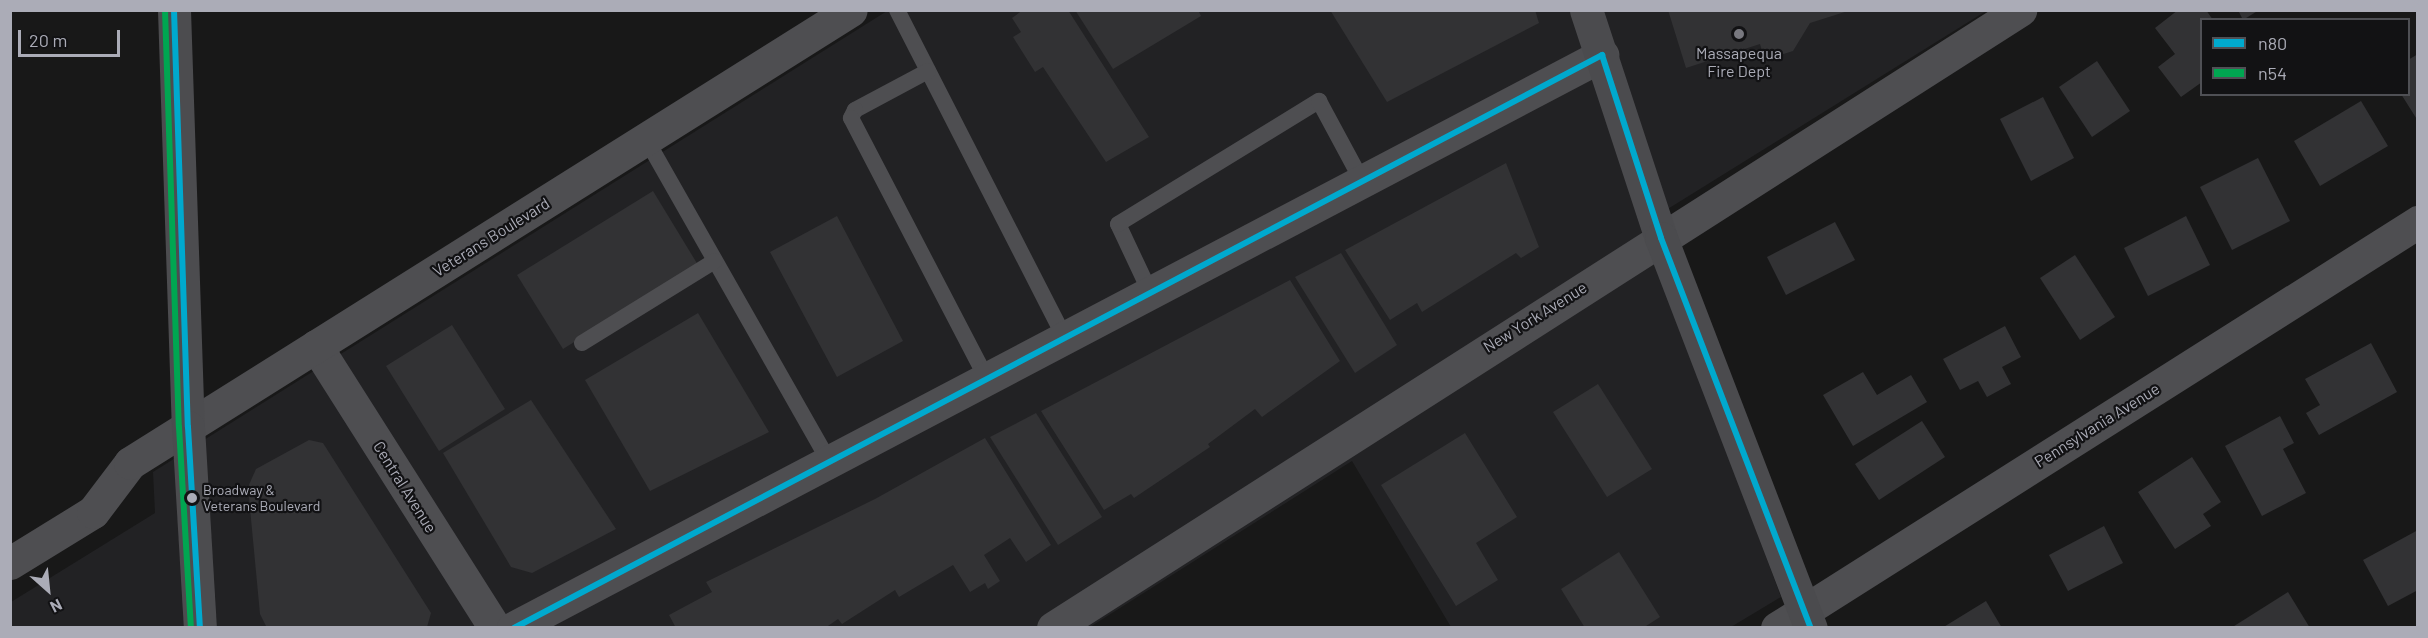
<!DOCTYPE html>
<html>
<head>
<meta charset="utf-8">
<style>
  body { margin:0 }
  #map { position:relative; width:2428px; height:638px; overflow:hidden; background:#181818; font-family:Barlow,sans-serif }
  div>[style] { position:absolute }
  .built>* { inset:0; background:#222224 }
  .building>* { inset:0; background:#323234 }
  .lane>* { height:16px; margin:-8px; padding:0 8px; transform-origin:8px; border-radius:8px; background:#4e4e51 }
  .street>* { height:33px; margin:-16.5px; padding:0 16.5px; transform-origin:16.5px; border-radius:16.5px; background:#4e4e51 }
  .secondary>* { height:33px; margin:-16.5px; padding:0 16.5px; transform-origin:16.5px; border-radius:16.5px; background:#4c4c4f }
  .primary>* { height:33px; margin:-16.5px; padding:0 16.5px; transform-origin:16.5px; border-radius:16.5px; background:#4b4b4e }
  .bus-1>* { height:6px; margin:-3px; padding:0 3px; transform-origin:3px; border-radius:3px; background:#00a9ce }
  .bus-2>* { height:6px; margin:-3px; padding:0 3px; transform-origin:3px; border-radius:3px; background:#00a651 }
  .dots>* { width:16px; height:16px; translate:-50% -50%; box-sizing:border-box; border:3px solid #121214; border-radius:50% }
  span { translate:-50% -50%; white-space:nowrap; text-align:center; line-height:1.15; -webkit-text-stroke:4.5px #121214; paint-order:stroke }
  .bus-label { font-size:14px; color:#abacb7 }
  .left { translate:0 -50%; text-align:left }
  .poi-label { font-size:16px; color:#abacb7 }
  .street-label { font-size:16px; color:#abacb7 }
  .frame { position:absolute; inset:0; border:12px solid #abacb7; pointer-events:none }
  .legend { position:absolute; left:2200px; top:18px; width:210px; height:78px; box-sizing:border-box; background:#121214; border:2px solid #4f5055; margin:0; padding:8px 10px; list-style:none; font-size:18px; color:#abacb7 }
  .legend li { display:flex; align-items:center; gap:12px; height:30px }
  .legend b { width:30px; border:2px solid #4f5055 }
  .north { position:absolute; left:18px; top:560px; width:60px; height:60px; -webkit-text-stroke:4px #121214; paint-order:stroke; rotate:153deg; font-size:16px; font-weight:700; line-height:24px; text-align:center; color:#abacb7 }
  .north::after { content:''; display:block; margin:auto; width:21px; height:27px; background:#abacb7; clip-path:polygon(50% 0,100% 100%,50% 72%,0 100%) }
  .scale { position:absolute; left:18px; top:30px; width:102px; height:27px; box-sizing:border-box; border:3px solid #abacb7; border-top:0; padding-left:8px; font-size:18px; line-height:21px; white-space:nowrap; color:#abacb7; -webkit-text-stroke:4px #121214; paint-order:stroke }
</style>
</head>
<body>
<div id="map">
  <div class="built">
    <div style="clip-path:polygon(887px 11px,1986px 11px,1642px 225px,1781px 597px,1731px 627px,1451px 627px,1352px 461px,1090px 627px,11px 628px,11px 602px,155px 513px,153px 472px)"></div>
  </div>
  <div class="building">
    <div style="clip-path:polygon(1023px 10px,1068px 10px,1149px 137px,1106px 162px,1043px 67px,1035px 72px,1013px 37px,1021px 32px,1012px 18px)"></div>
    <div style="clip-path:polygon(1075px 10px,1198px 10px,1201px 16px,1113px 69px)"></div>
    <div style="clip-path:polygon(1330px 10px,1535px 10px,1539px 23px,1387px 102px)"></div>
    <div style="clip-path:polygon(1668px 10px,1848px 10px,1848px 11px,1810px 23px,1793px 51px,1765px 60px,1760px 44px,1686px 68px)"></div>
    <div style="clip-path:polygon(2178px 10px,2206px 10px,2213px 20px,2202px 20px,2202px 82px,2181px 97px,2158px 67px,2175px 54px,2155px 28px)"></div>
    <div style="clip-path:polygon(2238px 10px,2259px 10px,2243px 20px)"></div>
    <div style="clip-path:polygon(2418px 54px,2418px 121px,2401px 94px,2408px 94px,2408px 60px)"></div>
    <div style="clip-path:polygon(2097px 61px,2130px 111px,2092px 137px,2059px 87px)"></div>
    <div style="clip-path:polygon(2043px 97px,2074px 158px,2031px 181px,2000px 119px)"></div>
    <div style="clip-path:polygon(2361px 101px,2388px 146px,2320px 186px,2294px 141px)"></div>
    <div style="clip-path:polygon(2258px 158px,2290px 221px,2232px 250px,2200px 187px)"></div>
    <div style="clip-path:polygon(1506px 163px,1539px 247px,1521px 258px,1516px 253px,1422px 312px,1417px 303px,1390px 320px,1345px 250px)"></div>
    <div style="clip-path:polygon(653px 191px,698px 265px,563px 349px,517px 275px)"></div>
    <div style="clip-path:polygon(837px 216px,903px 341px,837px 377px,770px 252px)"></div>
    <div style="clip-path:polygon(2186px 216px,2210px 265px,2148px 296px,2124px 248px)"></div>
    <div style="clip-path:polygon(1835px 222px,1855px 260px,1786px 295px,1767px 257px)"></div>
    <div style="clip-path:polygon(1341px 253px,1397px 345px,1355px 373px,1295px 277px)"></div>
    <div style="clip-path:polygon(2075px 255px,2115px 317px,2080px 340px,2040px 278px)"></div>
    <div style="clip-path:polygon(1290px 280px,1340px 361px,1262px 417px,1255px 409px,1208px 444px,1210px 447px,1134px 498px,1131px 494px,1104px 510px,1041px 411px)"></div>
    <div style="clip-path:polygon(698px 313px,769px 432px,650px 491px,585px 380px)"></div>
    <div style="clip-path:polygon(452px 325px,505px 409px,439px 451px,386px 366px)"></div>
    <div style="clip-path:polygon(2005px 326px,2021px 357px,2002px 367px,2011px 384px,1987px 397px,1978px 381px,1960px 390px,1943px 359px)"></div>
    <div style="clip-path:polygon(2371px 343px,2397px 392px,2319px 435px,2306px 413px,2320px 405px,2305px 379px)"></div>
    <div style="clip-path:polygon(1863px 372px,1877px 395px,1911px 375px,1927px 402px,1853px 446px,1823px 395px)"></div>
    <div style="clip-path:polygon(1598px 384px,1652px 469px,1607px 497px,1553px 412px)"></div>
    <div style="clip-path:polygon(531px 400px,616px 529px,532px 573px,511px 567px,443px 453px)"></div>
    <div style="clip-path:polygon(1036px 413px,1102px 517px,1058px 545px,990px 437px)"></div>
    <div style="clip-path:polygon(2280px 416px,2294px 443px,2283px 449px,2306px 493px,2262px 516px,2225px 446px)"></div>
    <div style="clip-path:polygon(1922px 421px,1945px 457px,1879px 500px,1855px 464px)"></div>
    <div style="clip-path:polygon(1465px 433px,1517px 517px,1476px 543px,1498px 580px,1456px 606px,1381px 485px)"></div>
    <div style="clip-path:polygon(985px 438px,1051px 545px,1026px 562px,1010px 538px,984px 555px,1000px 581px,988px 589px,985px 583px,970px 592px,953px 565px,899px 597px,895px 590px,842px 624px,838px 619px,825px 628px,676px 628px,669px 615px,712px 592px,706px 582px,875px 499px)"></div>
    <div style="clip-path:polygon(309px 440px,323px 443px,431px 613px,427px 627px,267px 628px,260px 614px,248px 487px,256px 469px)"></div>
    <div style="clip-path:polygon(2192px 457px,2221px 502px,2203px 514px,2211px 526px,2175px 549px,2138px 492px)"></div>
    <div style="clip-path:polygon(2104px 526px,2123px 563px,2068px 591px,2049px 555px)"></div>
    <div style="clip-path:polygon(2418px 530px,2418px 590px,2388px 606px,2363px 560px)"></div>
    <div style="clip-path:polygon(1619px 552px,1660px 617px,1643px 628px,1585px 628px,1561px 589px)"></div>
    <div style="clip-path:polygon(2288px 592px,2310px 628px,2231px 628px)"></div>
    <div style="clip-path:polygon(1986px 601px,2002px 628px,1942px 628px)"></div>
  </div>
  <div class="lane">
    <div style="left:897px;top:10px;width:369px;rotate:62.9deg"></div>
    <div style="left:928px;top:71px;width:83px;rotate:151.9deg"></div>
    <div style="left:855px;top:110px;width:9px;rotate:117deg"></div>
    <div style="left:851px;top:118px;width:294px;rotate:62.5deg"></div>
    <div style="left:646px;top:139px;width:370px;rotate:60.4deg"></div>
    <div style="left:1150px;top:292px;width:75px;rotate:-115.2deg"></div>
    <div style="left:1118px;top:224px;width:236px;rotate:-31.5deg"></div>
    <div style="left:1319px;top:101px;width:91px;rotate:61.7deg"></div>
    <div style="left:582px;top:343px;width:156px;rotate:-31.7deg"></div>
  </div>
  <div class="street">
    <div style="left:316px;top:346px;width:334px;rotate:57.6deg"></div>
    <div style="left:10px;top:563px;width:97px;rotate:-31.6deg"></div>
    <div style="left:93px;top:512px;width:61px;rotate:-52.9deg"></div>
    <div style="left:130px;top:463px;width:851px;rotate:-32.14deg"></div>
    <div style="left:513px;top:628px;width:1231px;rotate:-27.75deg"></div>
    <div style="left:1053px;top:628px;width:1148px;rotate:-32.58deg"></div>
    <div style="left:1777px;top:628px;width:759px;rotate:-32.35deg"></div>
  </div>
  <div class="secondary">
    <div style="left:174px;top:10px;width:417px;rotate:88.1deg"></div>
    <div style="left:188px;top:427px;width:201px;rotate:86.6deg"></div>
  </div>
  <div class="primary">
    <div style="left:1586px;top:10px;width:240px;rotate:71.8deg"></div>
    <div style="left:1661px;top:238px;width:418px;rotate:69deg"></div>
  </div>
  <div class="bus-1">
    <div style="left:174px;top:10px;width:417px;rotate:88.1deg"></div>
    <div style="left:188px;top:427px;width:201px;rotate:86.6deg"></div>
    <div style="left:1602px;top:55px;width:192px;rotate:72.1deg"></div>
    <div style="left:1661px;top:238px;width:418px;rotate:69deg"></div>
    <div style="left:514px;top:628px;width:1230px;rotate:-27.77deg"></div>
  </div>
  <div class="bus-2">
    <div style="left:165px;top:10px;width:417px;rotate:88.1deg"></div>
    <div style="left:179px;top:427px;width:201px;rotate:86.6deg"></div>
  </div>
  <div class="dots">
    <div style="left:1739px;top:34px;background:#78787f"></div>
    <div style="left:192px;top:498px;background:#abacb7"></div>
  </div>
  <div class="bus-label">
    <span class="left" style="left:203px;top:498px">Broadway &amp;<br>Veterans Boulevard</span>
  </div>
  <div class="poi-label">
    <span style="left:1739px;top:62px">Massapequa<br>Fire Dept</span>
  </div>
  <div class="street-label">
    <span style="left:491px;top:237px;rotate:-32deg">Veterans Boulevard</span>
    <span style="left:1535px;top:317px;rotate:-32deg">New York Avenue</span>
    <span style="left:2097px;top:425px;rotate:-32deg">Pennsylvania Avenue</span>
    <span style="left:405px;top:487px;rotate:58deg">Central Avenue</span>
  </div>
  <div class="frame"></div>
  <ul class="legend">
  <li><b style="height:8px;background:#00a9ce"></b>n80</li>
  <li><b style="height:8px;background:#00a651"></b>n54</li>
  </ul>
  <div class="north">N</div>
  <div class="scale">20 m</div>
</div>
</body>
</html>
